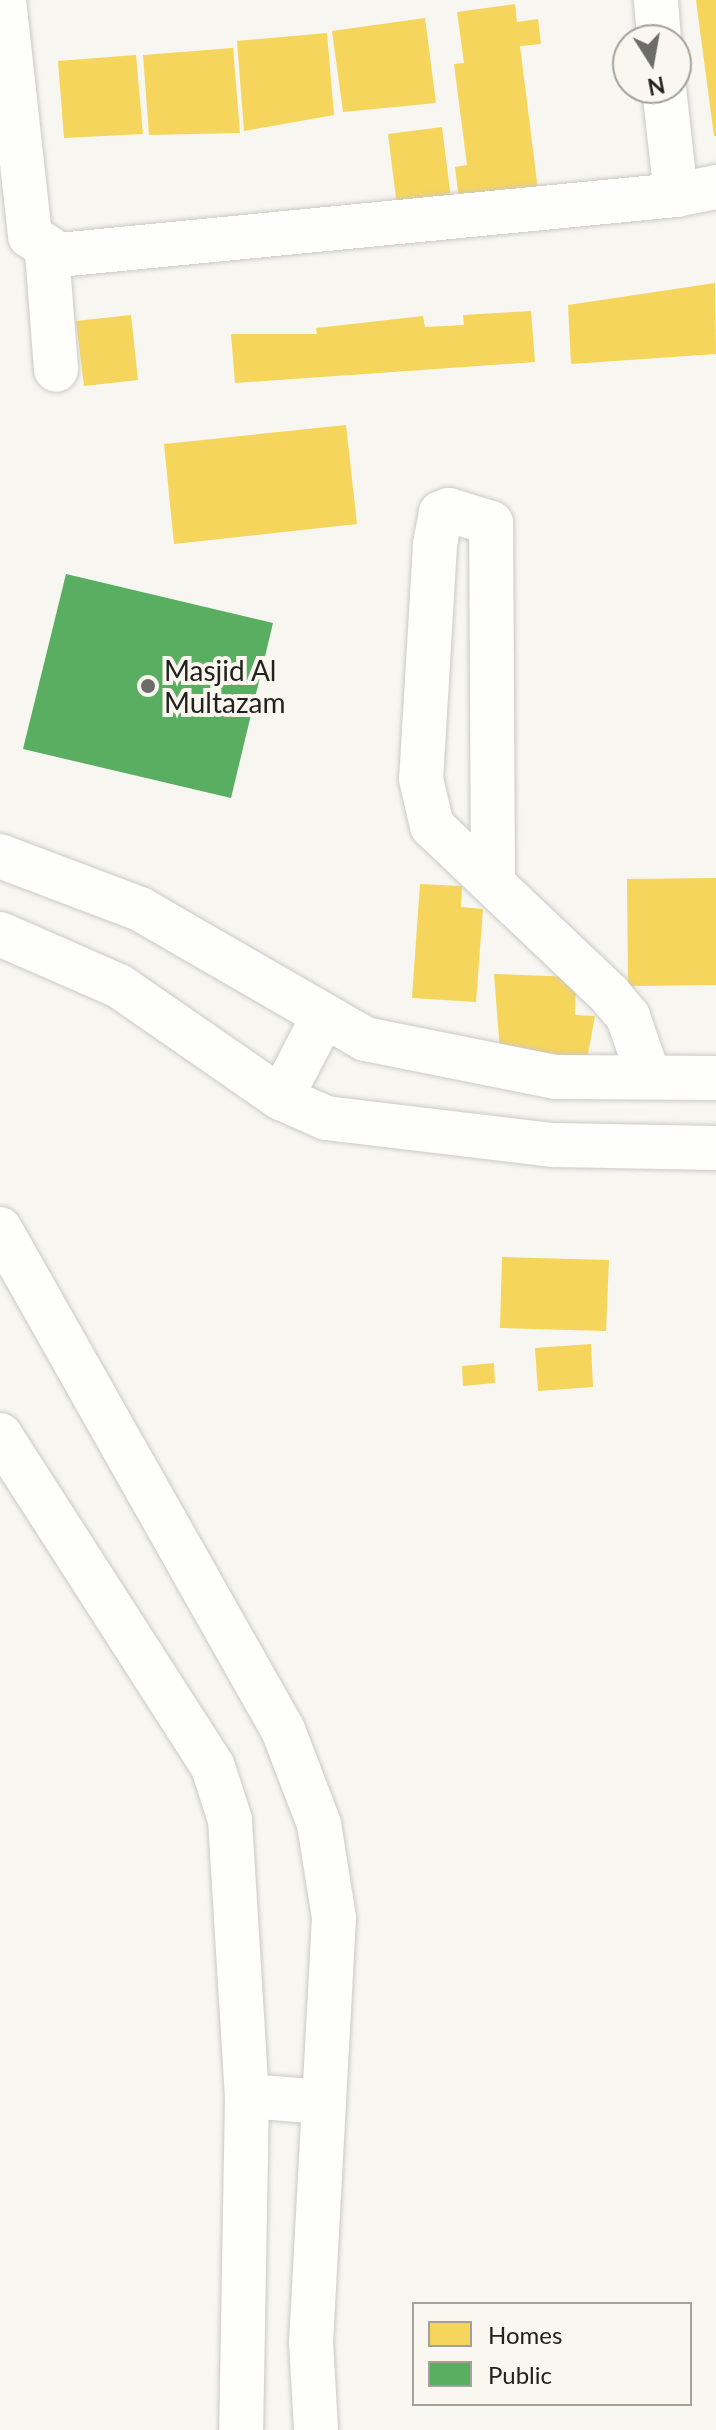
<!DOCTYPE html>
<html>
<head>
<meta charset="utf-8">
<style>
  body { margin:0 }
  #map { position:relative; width:716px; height:2430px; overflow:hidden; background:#f7f6f1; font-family:Lato,sans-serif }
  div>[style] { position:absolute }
  .homes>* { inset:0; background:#f6d55c }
  .public>* { inset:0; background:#5aae61 }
  .roads { filter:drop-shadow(0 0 2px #cac9c6) drop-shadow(0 0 2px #cac9c6) }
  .minor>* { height:44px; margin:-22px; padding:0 22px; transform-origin:22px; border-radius:22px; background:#fefefd }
  .dots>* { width:22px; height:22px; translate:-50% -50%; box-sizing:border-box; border:4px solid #f9f7ef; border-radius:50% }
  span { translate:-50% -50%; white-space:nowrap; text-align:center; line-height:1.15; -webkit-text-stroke:8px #f9f7ef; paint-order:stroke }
  .poi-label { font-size:28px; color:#21211e }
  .left { translate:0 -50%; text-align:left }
  .legend { position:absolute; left:412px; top:2302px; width:280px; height:104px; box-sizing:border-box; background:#f9f7ef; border:2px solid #a3a19b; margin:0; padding:10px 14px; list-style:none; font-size:24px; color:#21211e }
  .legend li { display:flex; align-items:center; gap:16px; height:40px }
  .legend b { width:40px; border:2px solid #a3a19b }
  .north { position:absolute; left:612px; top:24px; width:80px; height:80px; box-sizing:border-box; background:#f9f7ef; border:2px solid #a3a19b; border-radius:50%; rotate:169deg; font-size:22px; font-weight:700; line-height:32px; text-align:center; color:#21211e }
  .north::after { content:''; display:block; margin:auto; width:28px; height:36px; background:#6c6c68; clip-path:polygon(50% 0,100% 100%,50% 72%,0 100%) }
</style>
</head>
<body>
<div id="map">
  <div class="homes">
    <div style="clip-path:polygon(696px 0,716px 0,716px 136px,714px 136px)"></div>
    <div style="clip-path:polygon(515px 4px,517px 22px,538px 19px,541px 44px,520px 46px,538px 190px,459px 200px,455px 167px,467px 165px,454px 64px,464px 63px,457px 12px)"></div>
    <div style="clip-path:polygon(425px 18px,436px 103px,343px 112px,332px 31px)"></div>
    <div style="clip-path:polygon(327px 33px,334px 115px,244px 131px,237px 41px)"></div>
    <div style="clip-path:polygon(233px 48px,240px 133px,149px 135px,143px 55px)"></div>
    <div style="clip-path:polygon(136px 55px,143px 134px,64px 138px,58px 61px)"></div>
    <div style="clip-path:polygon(442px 127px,452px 207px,398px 214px,388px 134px)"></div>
    <div style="clip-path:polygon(715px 283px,716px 354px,571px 364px,568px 305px)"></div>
    <div style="clip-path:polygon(531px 311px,535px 362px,235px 383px,231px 334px,317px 334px,316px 328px,423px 316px,425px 327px,464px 325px,463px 315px)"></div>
    <div style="clip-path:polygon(131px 315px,138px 380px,84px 386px,76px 321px)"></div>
    <div style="clip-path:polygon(346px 425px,357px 524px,174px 544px,164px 444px)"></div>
    <div style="clip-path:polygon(716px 878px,716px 985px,628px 986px,627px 879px)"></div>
    <div style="clip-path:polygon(420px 884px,462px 886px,461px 907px,483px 909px,476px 1002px,412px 998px)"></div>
    <div style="clip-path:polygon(494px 974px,576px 977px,575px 1015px,595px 1016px,587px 1059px,500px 1051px)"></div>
    <div style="clip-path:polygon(502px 1257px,609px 1260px,606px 1331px,500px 1328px)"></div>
    <div style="clip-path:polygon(591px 1344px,593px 1387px,538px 1391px,535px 1348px)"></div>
    <div style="clip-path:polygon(494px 1363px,495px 1383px,463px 1386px,462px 1366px)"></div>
  </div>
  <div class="public">
    <div style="clip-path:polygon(66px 574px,273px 623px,231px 798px,23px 749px)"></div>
  </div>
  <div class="roads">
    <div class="minor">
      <div style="left:4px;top:0;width:237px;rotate:83.7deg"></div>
      <div style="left:30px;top:236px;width:35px;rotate:33deg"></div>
      <div style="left:59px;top:255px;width:620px;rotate:-5.55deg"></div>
      <div style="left:676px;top:195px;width:108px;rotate:-96.4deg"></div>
      <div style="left:656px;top:0;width:40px;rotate:85.7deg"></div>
      <div style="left:676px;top:195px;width:41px;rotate:-11.3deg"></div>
      <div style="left:47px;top:252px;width:118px;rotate:85.6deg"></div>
      <div style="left:0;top:856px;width:150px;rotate:20.7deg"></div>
      <div style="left:140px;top:909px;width:260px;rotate:30deg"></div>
      <div style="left:365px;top:1039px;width:195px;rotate:11.3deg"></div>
      <div style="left:556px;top:1077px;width:160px;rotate:0.4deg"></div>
      <div style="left:493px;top:882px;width:359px;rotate:-90.3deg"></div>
      <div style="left:491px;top:523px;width:44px;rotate:-162.8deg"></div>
      <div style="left:449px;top:510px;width:9px;rotate:159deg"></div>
      <div style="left:441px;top:513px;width:33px;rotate:101deg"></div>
      <div style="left:435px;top:545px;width:234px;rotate:93.4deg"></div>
      <div style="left:421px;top:779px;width:48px;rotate:76.8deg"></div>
      <div style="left:432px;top:826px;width:244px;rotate:43.5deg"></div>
      <div style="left:609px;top:994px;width:30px;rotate:50deg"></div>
      <div style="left:628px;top:1017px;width:64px;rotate:70.7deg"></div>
      <div style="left:0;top:934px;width:130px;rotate:23.6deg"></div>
      <div style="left:119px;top:986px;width:197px;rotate:34.7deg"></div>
      <div style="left:281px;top:1098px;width:49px;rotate:24deg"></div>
      <div style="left:326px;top:1118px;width:230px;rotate:6.8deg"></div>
      <div style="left:554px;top:1145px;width:162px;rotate:1.1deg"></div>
      <div style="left:281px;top:1098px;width:91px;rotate:-62.6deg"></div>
      <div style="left:0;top:1229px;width:575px;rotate:60.54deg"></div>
      <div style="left:283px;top:1730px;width:101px;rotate:69deg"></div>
      <div style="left:319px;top:1824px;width:95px;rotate:80.9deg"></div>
      <div style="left:334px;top:1918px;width:425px;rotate:93.1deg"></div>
      <div style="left:311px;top:2342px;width:88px;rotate:86.7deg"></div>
      <div style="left:0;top:1435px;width:394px;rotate:57.3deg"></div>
      <div style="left:213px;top:1767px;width:56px;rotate:72.2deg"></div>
      <div style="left:230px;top:1820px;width:277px;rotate:86.5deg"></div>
      <div style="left:247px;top:2096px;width:334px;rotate:91deg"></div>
      <div style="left:247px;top:2096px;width:77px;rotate:4.5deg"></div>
    </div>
  </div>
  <div class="dots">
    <div style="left:148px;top:686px;background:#6c6c68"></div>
  </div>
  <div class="poi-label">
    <span class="left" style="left:164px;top:686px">Masjid Al<br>Multazam</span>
  </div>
  <ul class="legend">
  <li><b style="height:22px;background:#f6d55c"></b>Homes</li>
  <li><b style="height:22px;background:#5aae61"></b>Public</li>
  </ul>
  <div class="north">N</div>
</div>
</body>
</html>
